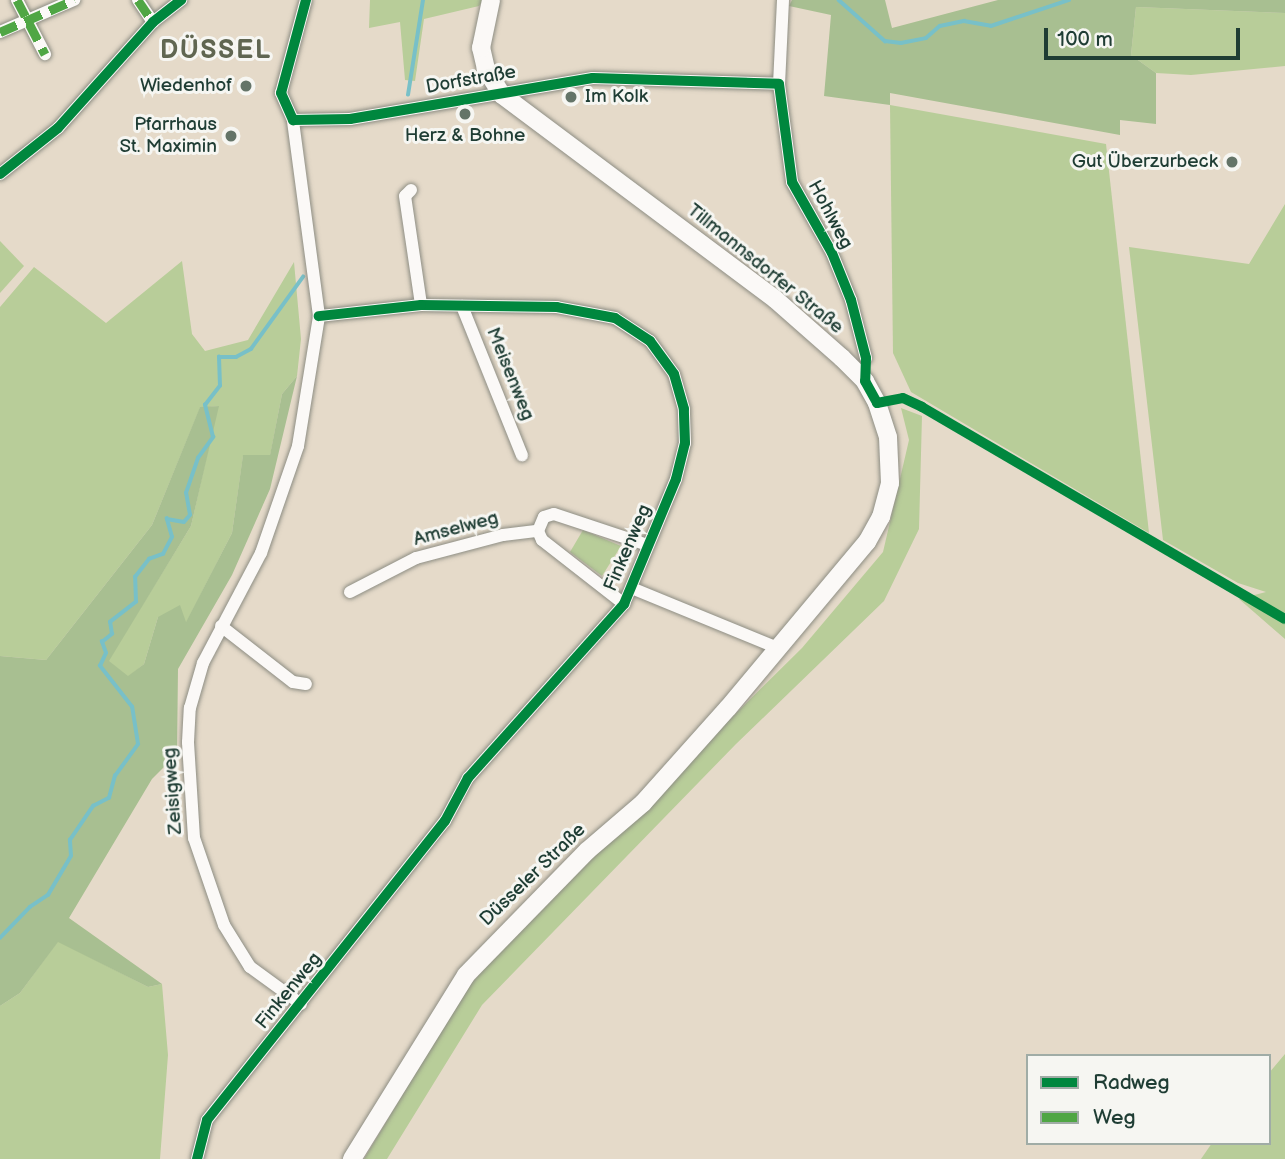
<!DOCTYPE html>
<html>
<head>
<meta charset="utf-8">
<style>
  body { margin:0 }
  #map { position:relative; width:1285px; height:1159px; overflow:hidden; background:#e5dac9; font-family:"Balsamiq Sans",sans-serif }
  div>[style] { position:absolute }
  .green>* { inset:0; background:#b8cd99 }
  .forest>* { inset:0; background:#a8bf91 }
  .stream>* { height:3.5px; margin:-1.75px; padding:0 1.75px; transform-origin:1.75px; border-radius:1.75px; background:#78c0c8 }
  .roads { filter:drop-shadow(0 0 2px #8d8d83) drop-shadow(0 0 2px #8d8d83) }
  .street>* { height:12px; margin:-6px; padding:0 6px; transform-origin:6px; border-radius:6px; background:#fbf9f7 }
  .secondary>* { height:18px; margin:-9px; padding:0 9px; transform-origin:9px; border-radius:9px; background:#fbf9f7 }
  .quiet>* { height:9px; margin-top:-4.5px; transform-origin:0; background:repeating-linear-gradient(90deg,#4fa644 0 18px,transparent 0 27px) }
  .cycleway>* { height:10px; margin:-5px; padding:0 5px; transform-origin:5px; border-radius:5px; background:#00873e }
  .dots>* { width:19px; height:19px; translate:-50% -50%; box-sizing:border-box; border:4px solid #f6f6f2; border-radius:50% }
  span { translate:-50% -50%; white-space:nowrap; text-align:center; line-height:1.15; -webkit-text-stroke:6px #f6f6f2; paint-order:stroke }
  .street-label { font-size:19px; color:#1f3d34 }
  .poi-label { font-size:19px; color:#1f3d34 }
  .right { translate:-100% -50%; text-align:right }
  .left { translate:0 -50%; text-align:left }
  .district-label { font-size:26px; color:#606651; font-weight:700; letter-spacing:2px }
  .legend { position:absolute; left:1026px; top:1054px; width:245px; height:91px; box-sizing:border-box; background:#f6f6f2; border:2px solid #a0aca6; margin:0; padding:9px 12px; list-style:none; font-size:21px; color:#1f3d34 }
  .legend li { display:flex; align-items:center; gap:14px; height:35px }
  .legend b { width:35px; border:2px solid #a0aca6 }
  .scale { position:absolute; left:1044px; top:28px; width:196px; height:32px; box-sizing:border-box; border:4px solid #1f3d34; border-top:0; padding-left:9px; font-size:21px; line-height:24px; white-space:nowrap; color:#1f3d34; -webkit-text-stroke:5px #f6f6f2; paint-order:stroke }
</style>
</head>
<body>
<div id="map">
  <div class="green">
    <div style="clip-path:polygon(370px 0,483px 0,479px 6px,424px 19px,415px 81px,405px 80px,400px 22px,369px 28px)"></div>
    <div style="clip-path:polygon(1136px 7px,1285px 13px,1285px 66px,1191px 75px,1156px 73px,1131px 55px)"></div>
    <div style="clip-path:polygon(890px 105px,1106px 144px,1149px 533px,911px 392px,893px 353px)"></div>
    <div style="clip-path:polygon(1285px 204px,1285px 639px,1239px 599px,1266px 592px,1238px 583px,1163px 540px,1129px 247px,1249px 264px)"></div>
    <div style="clip-path:polygon(0 241px,24px 266px,0 293px)"></div>
    <div style="clip-path:polygon(182px 261px,192px 334px,205px 351px,248px 340px,294px 262px,301px 339px,297px 376px,282px 394px,270px 456px,243px 456px,232px 533px,186px 623px,158px 617px,144px 664px,128px 677px,108px 661px,191px 526px,218px 406px,200px 408px,152px 525px,46px 660px,0 656px,0 307px,34px 267px,106px 323px)"></div>
    <div style="clip-path:polygon(901px 408px,922px 416px,919px 529px,884px 601px,736px 744px,482px 1005px,387px 1159px,364px 1159px,464px 992px,522px 925px,802px 648px,883px 552px,909px 440px)"></div>
    <div style="clip-path:polygon(583px 530px,621px 546px,602px 576px,570px 552px)"></div>
    <div style="clip-path:polygon(58px 941px,148px 987px,162px 984px,168px 1055px,160px 1159px,0 1159px,0 1006px,20px 993px)"></div>
    <div style="clip-path:polygon(1285px 1054px,1285px 1159px,1201px 1159px,1212px 1143px,1269px 1143px,1269px 1073px)"></div>
  </div>
  <div class="forest">
    <div style="clip-path:polygon(792px 0,885px 0,892px 28px,998px 0,1285px 0,1285px 13px,1136px 7px,1131px 55px,1156px 73px,1156px 124px,1120px 120px,1120px 135px,890px 93px,890px 105px,824px 96px,831px 15px,789px 6px)"></div>
    <div style="clip-path:polygon(297px 376px,270px 489px,232px 575px,178px 669px,177px 754px,152px 779px,69px 918px,162px 984px,148px 987px,58px 942px,20px 993px,0 1006px,0 656px,46px 660px,152px 525px,200px 407px,219px 406px,191px 526px,109px 661px,128px 676px,144px 664px,158px 617px,180px 605px,186px 622px,232px 533px,243px 455px,270px 455px,282px 394px)"></div>
  </div>
  <div class="stream">
    <div style="left:839px;top:0;width:62px;rotate:41.7deg"></div>
    <div style="left:885px;top:41px;width:16px;rotate:7deg"></div>
    <div style="left:901px;top:43px;width:25px;rotate:-11deg"></div>
    <div style="left:926px;top:38px;width:18px;rotate:-41deg"></div>
    <div style="left:940px;top:26px;width:25px;rotate:-12deg"></div>
    <div style="left:964px;top:21px;width:27px;rotate:10deg"></div>
    <div style="left:991px;top:26px;width:82px;rotate:-18.4deg"></div>
    <div style="left:408px;top:95px;width:96px;rotate:-81deg"></div>
    <div style="left:0;top:938px;width:43px;rotate:-45.9deg"></div>
    <div style="left:30px;top:907px;width:22px;rotate:-34deg"></div>
    <div style="left:48px;top:895px;width:45px;rotate:-59.5deg"></div>
    <div style="left:71px;top:856px;width:16px;rotate:-94deg"></div>
    <div style="left:70px;top:840px;width:41px;rotate:-55.9deg"></div>
    <div style="left:93px;top:806px;width:18px;rotate:-27deg"></div>
    <div style="left:109px;top:798px;width:23px;rotate:-75deg"></div>
    <div style="left:115px;top:776px;width:39px;rotate:-54deg"></div>
    <div style="left:138px;top:744px;width:37px;rotate:-99deg"></div>
    <div style="left:132px;top:707px;width:52px;rotate:-128deg"></div>
    <div style="left:100px;top:666px;width:14px;rotate:-65deg"></div>
    <div style="left:106px;top:653px;width:12px;rotate:-110deg"></div>
    <div style="left:102px;top:642px;width:13px;rotate:-39deg"></div>
    <div style="left:112px;top:634px;width:12px;rotate:-99deg"></div>
    <div style="left:110px;top:622px;width:33px;rotate:-38deg"></div>
    <div style="left:136px;top:602px;width:25px;rotate:-92deg"></div>
    <div style="left:135px;top:577px;width:23px;rotate:-52deg"></div>
    <div style="left:149px;top:559px;width:15px;rotate:-20deg"></div>
    <div style="left:163px;top:554px;width:19px;rotate:-62deg"></div>
    <div style="left:172px;top:537px;width:19px;rotate:-106deg"></div>
    <div style="left:167px;top:519px;width:17px;rotate:10deg"></div>
    <div style="left:184px;top:522px;width:9px;rotate:-49deg"></div>
    <div style="left:190px;top:515px;width:22px;rotate:-100deg"></div>
    <div style="left:186px;top:493px;width:37px;rotate:-71deg"></div>
    <div style="left:198px;top:458px;width:26px;rotate:-54deg"></div>
    <div style="left:213px;top:437px;width:33px;rotate:-104deg"></div>
    <div style="left:205px;top:405px;width:24px;rotate:-52deg"></div>
    <div style="left:220px;top:386px;width:29px;rotate:-92deg"></div>
    <div style="left:219px;top:357px;width:17px"></div>
    <div style="left:236px;top:357px;width:17px;rotate:-28deg"></div>
    <div style="left:251px;top:349px;width:89px;rotate:-54.2deg"></div>
  </div>
  <div class="roads">
    <div class="street">
      <div style="left:17px;top:0;width:61px;rotate:62.6deg"></div>
      <div style="left:138px;top:0;width:27px;rotate:56deg"></div>
      <div style="left:783px;top:0;width:84px;rotate:92.7deg"></div>
      <div style="left:779px;top:84px;width:99px;rotate:82.4deg"></div>
      <div style="left:792px;top:182px;width:81px;rotate:60.6deg"></div>
      <div style="left:832px;top:253px;width:51px;rotate:68deg"></div>
      <div style="left:851px;top:300px;width:60px;rotate:75.5deg"></div>
      <div style="left:0;top:32px;width:81px;rotate:-23.4deg"></div>
      <div style="left:293px;top:120px;width:57px;rotate:-1deg"></div>
      <div style="left:350px;top:119px;width:246px;rotate:-9.6deg"></div>
      <div style="left:593px;top:78px;width:186px;rotate:1.8deg"></div>
      <div style="left:0;top:174px;width:74px;rotate:-38.4deg"></div>
      <div style="left:58px;top:128px;width:142px;rotate:-48.1deg"></div>
      <div style="left:153px;top:22px;width:36px;rotate:-38deg"></div>
      <div style="left:411px;top:190px;width:8px;rotate:135deg"></div>
      <div style="left:405px;top:196px;width:110px;rotate:81.6deg"></div>
      <div style="left:462px;top:306px;width:161px;rotate:68.1deg"></div>
      <div style="left:634px;top:589px;width:156px;rotate:22.3deg"></div>
      <div style="left:350px;top:592px;width:74px;rotate:-27.3deg"></div>
      <div style="left:416px;top:558px;width:90px;rotate:-14.8deg"></div>
      <div style="left:503px;top:535px;width:35px;rotate:-7deg"></div>
      <div style="left:624px;top:604px;width:104px;rotate:-142deg"></div>
      <div style="left:542px;top:540px;width:10px;rotate:-114deg"></div>
      <div style="left:538px;top:531px;width:15px;rotate:-67deg"></div>
      <div style="left:544px;top:517px;width:10px;rotate:-17deg"></div>
      <div style="left:554px;top:514px;width:99px;rotate:18.3deg"></div>
      <div style="left:221px;top:626px;width:91px;rotate:37.9deg"></div>
      <div style="left:293px;top:682px;width:13px;rotate:9deg"></div>
      <div style="left:301px;top:1004px;width:63px;rotate:-144deg"></div>
      <div style="left:250px;top:967px;width:49px;rotate:-121.8deg"></div>
      <div style="left:224px;top:925px;width:92px;rotate:-109deg"></div>
      <div style="left:194px;top:838px;width:96px;rotate:-93.6deg"></div>
      <div style="left:188px;top:742px;width:34px;rotate:-87deg"></div>
      <div style="left:190px;top:708px;width:47px;rotate:-73.9deg"></div>
      <div style="left:203px;top:663px;width:124px;rotate:-62.2deg"></div>
      <div style="left:261px;top:553px;width:113px;rotate:-70.9deg"></div>
      <div style="left:298px;top:446px;width:132px;rotate:-80.8deg"></div>
      <div style="left:319px;top:316px;width:198px;rotate:-97.6deg"></div>
      <div style="left:293px;top:120px;width:30px;rotate:-114deg"></div>
      <div style="left:281px;top:93px;width:96px;rotate:-75deg"></div>
      <div style="left:197px;top:1159px;width:40px;rotate:-75.6deg"></div>
      <div style="left:207px;top:1120px;width:382px;rotate:-51.5deg"></div>
      <div style="left:445px;top:821px;width:49px;rotate:-61.9deg"></div>
      <div style="left:468px;top:778px;width:234px;rotate:-48.1deg"></div>
      <div style="left:624px;top:604px;width:135px;rotate:-67.4deg"></div>
      <div style="left:676px;top:479px;width:37px;rotate:-76deg"></div>
      <div style="left:685px;top:443px;width:34px;rotate:-92deg"></div>
      <div style="left:684px;top:409px;width:36px;rotate:-106deg"></div>
      <div style="left:674px;top:374px;width:41px;rotate:-126deg"></div>
      <div style="left:650px;top:341px;width:42px;rotate:-146.7deg"></div>
      <div style="left:615px;top:318px;width:59px;rotate:-169.3deg"></div>
      <div style="left:557px;top:307px;width:136px;rotate:-179.2deg"></div>
      <div style="left:421px;top:305px;width:103px;rotate:173.8deg"></div>
    </div>
    <div class="secondary">
      <div style="left:352px;top:1159px;width:216px;rotate:-58.2deg"></div>
      <div style="left:466px;top:975px;width:173px;rotate:-45.7deg"></div>
      <div style="left:587px;top:851px;width:74px;rotate:-40.6deg"></div>
      <div style="left:643px;top:803px;width:127px;rotate:-48.2deg"></div>
      <div style="left:728px;top:708px;width:217px;rotate:-50.1deg"></div>
      <div style="left:867px;top:542px;width:29px;rotate:-61deg"></div>
      <div style="left:881px;top:517px;width:35px;rotate:-75deg"></div>
      <div style="left:890px;top:483px;width:46px;rotate:-92.5deg"></div>
      <div style="left:888px;top:437px;width:36px;rotate:-108deg"></div>
      <div style="left:877px;top:403px;width:25px;rotate:-119deg"></div>
      <div style="left:865px;top:381px;width:33px;rotate:-135deg"></div>
      <div style="left:842px;top:358px;width:89px;rotate:-138.6deg"></div>
      <div style="left:775px;top:299px;width:341px;rotate:-143.2deg"></div>
      <div style="left:502px;top:95px;width:31px;rotate:-122deg"></div>
      <div style="left:486px;top:69px;width:22px;rotate:-103deg"></div>
      <div style="left:481px;top:48px;width:49px;rotate:-78.2deg"></div>
    </div>
  </div>
  <div class="quiet">
    <div style="left:17px;top:0;width:61px;rotate:62.6deg"></div>
    <div style="left:138px;top:0;width:27px;rotate:56deg"></div>
    <div style="left:0;top:32px;width:81px;rotate:-23.4deg"></div>
  </div>
  <div class="cycleway">
    <div style="left:306px;top:0;width:96px;rotate:105deg"></div>
    <div style="left:281px;top:93px;width:30px;rotate:66deg"></div>
    <div style="left:293px;top:120px;width:57px;rotate:-1deg"></div>
    <div style="left:350px;top:119px;width:246px;rotate:-9.6deg"></div>
    <div style="left:593px;top:78px;width:186px;rotate:1.8deg"></div>
    <div style="left:779px;top:84px;width:99px;rotate:82.4deg"></div>
    <div style="left:792px;top:182px;width:81px;rotate:60.6deg"></div>
    <div style="left:832px;top:253px;width:51px;rotate:68deg"></div>
    <div style="left:851px;top:300px;width:60px;rotate:75.5deg"></div>
    <div style="left:866px;top:358px;width:23px;rotate:92deg"></div>
    <div style="left:865px;top:381px;width:25px;rotate:61deg"></div>
    <div style="left:877px;top:403px;width:26px;rotate:-11deg"></div>
    <div style="left:903px;top:398px;width:21px;rotate:25deg"></div>
    <div style="left:922px;top:407px;width:420px;rotate:30.3deg"></div>
    <div style="left:0;top:174px;width:74px;rotate:-38.4deg"></div>
    <div style="left:58px;top:128px;width:142px;rotate:-48.1deg"></div>
    <div style="left:153px;top:22px;width:36px;rotate:-38deg"></div>
    <div style="left:197px;top:1159px;width:40px;rotate:-75.6deg"></div>
    <div style="left:207px;top:1120px;width:382px;rotate:-51.5deg"></div>
    <div style="left:445px;top:821px;width:49px;rotate:-61.9deg"></div>
    <div style="left:468px;top:778px;width:234px;rotate:-48.1deg"></div>
    <div style="left:624px;top:604px;width:135px;rotate:-67.4deg"></div>
    <div style="left:676px;top:479px;width:37px;rotate:-76deg"></div>
    <div style="left:685px;top:443px;width:34px;rotate:-92deg"></div>
    <div style="left:684px;top:409px;width:36px;rotate:-106deg"></div>
    <div style="left:674px;top:374px;width:41px;rotate:-126deg"></div>
    <div style="left:650px;top:341px;width:42px;rotate:-146.7deg"></div>
    <div style="left:615px;top:318px;width:59px;rotate:-169.3deg"></div>
    <div style="left:557px;top:307px;width:136px;rotate:-179.2deg"></div>
    <div style="left:421px;top:305px;width:103px;rotate:173.8deg"></div>
  </div>
  <div class="dots">
    <div style="left:246px;top:86px;background:#647468"></div>
    <div style="left:571px;top:97px;background:#647468"></div>
    <div style="left:465px;top:114px;background:#647468"></div>
    <div style="left:231px;top:136px;background:#647468"></div>
    <div style="left:1232px;top:162px;background:#647468"></div>
  </div>
  <div class="street-label">
    <span style="left:471px;top:80px;rotate:-10deg">Dorfstraße</span>
    <span style="left:830px;top:215px;rotate:62deg">Hohlweg</span>
    <span style="left:765px;top:269px;rotate:39deg">Tillmannsdorfer Straße</span>
    <span style="left:510px;top:374px;rotate:68deg">Meisenweg</span>
    <span style="left:456px;top:529px;rotate:-15deg">Amselweg</span>
    <span style="left:628px;top:548px;rotate:-67deg">Finkenweg</span>
    <span style="left:173px;top:791px;rotate:-94deg">Zeisigweg</span>
    <span style="left:533px;top:875px;rotate:-44deg">Düsseler Straße</span>
    <span style="left:289px;top:991px;rotate:-51deg">Finkenweg</span>
  </div>
  <div class="poi-label">
    <span class="right" style="left:232px;top:86px">Wiedenhof</span>
    <span class="left" style="left:585px;top:97px">Im Kolk</span>
    <span class="right" style="left:217px;top:136px">Pfarrhaus<br>St. Maximin</span>
    <span style="left:465px;top:136px">Herz &amp; Bohne</span>
    <span class="right" style="left:1218px;top:162px">Gut Überzurbeck</span>
  </div>
  <div class="district-label">
    <span style="left:216px;top:51px">DÜSSEL</span>
  </div>
  <ul class="legend">
  <li><b style="height:9px;background:#00873e"></b>Radweg</li>
  <li><b style="height:9px;background:#4fa644"></b>Weg</li>
  </ul>
  <div class="scale">100 m</div>
</div>
</body>
</html>
